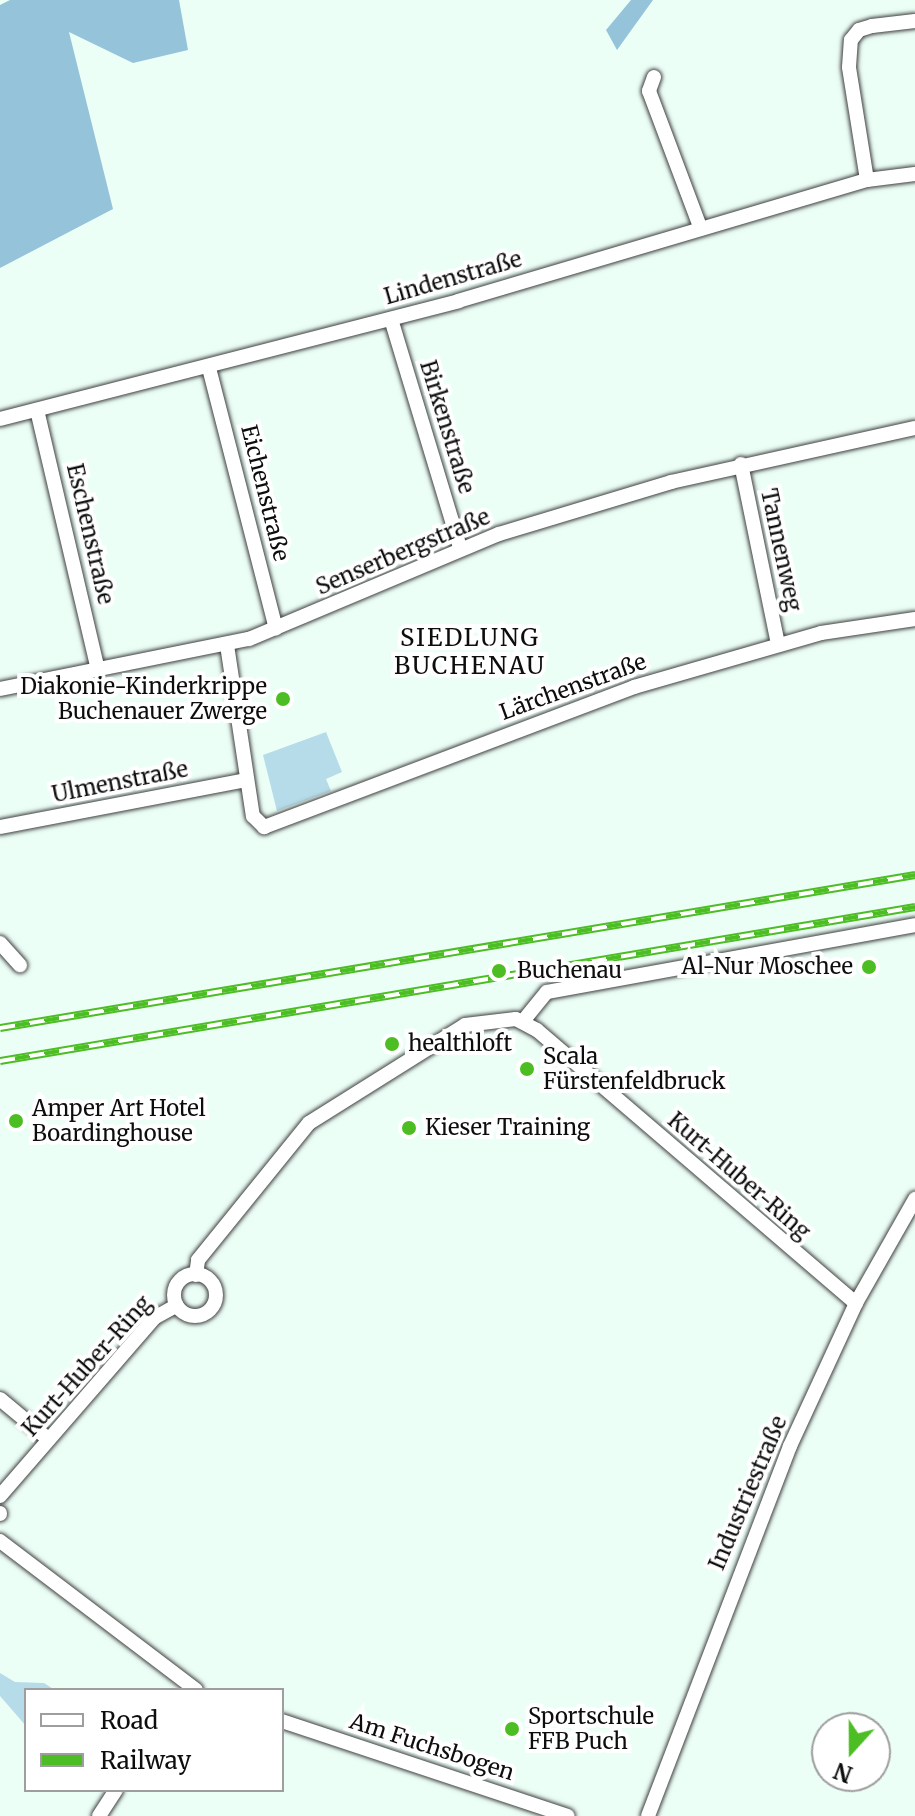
<!DOCTYPE html>
<html>
<head>
<meta charset="utf-8">
<style>
  body { margin:0 }
  #map { position:relative; width:915px; height:1816px; overflow:hidden; background:#ecfff7; font-family:Merriweather,serif }
  div>[style] { position:absolute }
  .green>* { inset:0; background:#b6dce9 }
  .forest>* { inset:0; background:#95c3da }
  .roads { filter:drop-shadow(0 0 2px #404040) drop-shadow(0 0 2px #404040) }
  .street>* { height:14px; margin:-7px; padding:0 7px; transform-origin:7px; border-radius:7px; background:#fff }
  .street>.ring { margin:-7px; padding:0; box-sizing:content-box; background:none; border:14px solid #fff; border-radius:50% }
  .rail>* { height:8px; margin-top:-4px; transform-origin:0; background:repeating-linear-gradient(90deg,#fff 0 15px,#4cbe24 0 30px); box-sizing:border-box; border-block:2px solid #4cbe24 }
  .dots>* { width:22px; height:22px; translate:-50% -50%; box-sizing:border-box; border:4px solid #fff; border-radius:50% }
  span { translate:-50% -50%; white-space:nowrap; text-align:center; line-height:1.15; -webkit-text-stroke:8px #fff; paint-order:stroke }
  .street-label { font-size:22px; color:#0d0d0d }
  .poi-label { font-size:22px; color:#0d0d0d }
  .right { translate:-100% -50%; text-align:right }
  .left { translate:0 -50%; text-align:left }
  .neighbourhood-label { font-size:24px; color:#0d0d0d; letter-spacing:2px }
  .legend { position:absolute; left:24px; top:1688px; width:260px; height:104px; box-sizing:border-box; background:#fff; border:2px solid #9e9e9e; margin:0; padding:10px 14px; list-style:none; font-size:24px; color:#0d0d0d }
  .legend li { display:flex; align-items:center; gap:16px; height:40px }
  .legend b { width:40px; border:2px solid #9e9e9e }
  .north { position:absolute; left:811px; top:1712px; width:80px; height:80px; box-sizing:border-box; background:#fff; border:2px solid #9e9e9e; border-radius:50%; rotate:201deg; font-size:22px; font-weight:700; line-height:32px; text-align:center; color:#0d0d0d }
  .north::after { content:''; display:block; margin:auto; width:28px; height:36px; background:#4cbe24; clip-path:polygon(50% 0,100% 100%,50% 72%,0 100%) }
</style>
</head>
<body>
<div id="map">
  <div class="green">
    <div style="clip-path:polygon(326px 732px,342px 772px,326px 779px,331px 791px,277px 811px,263px 755px)"></div>
    <div style="clip-path:polygon(0 1673px,15px 1682px,44px 1683px,55px 1690px,26px 1690px,26px 1726px,0 1696px)"></div>
  </div>
  <div class="forest">
    <div style="clip-path:polygon(10px 0,179px 0,188px 50px,133px 63px,69px 32px,113px 209px,0 268px,0 5px)"></div>
    <div style="clip-path:polygon(631px 0,653px 0,617px 50px,606px 30px)"></div>
  </div>
  <div class="roads">
    <div class="street">
      <div style="left:654px;top:77px;width:15px;rotate:110deg"></div>
      <div style="left:649px;top:91px;width:147px;rotate:69.4deg"></div>
      <div style="left:867px;top:180px;width:114px;rotate:-99.1deg"></div>
      <div style="left:849px;top:67px;width:27px;rotate:-86deg"></div>
      <div style="left:851px;top:40px;width:13px;rotate:-51deg"></div>
      <div style="left:859px;top:30px;width:14px;rotate:-17deg"></div>
      <div style="left:872px;top:26px;width:43px;rotate:-6.6deg"></div>
      <div style="left:391px;top:319px;width:239px;rotate:73.2deg"></div>
      <div style="left:209px;top:368px;width:269px;rotate:75.6deg"></div>
      <div style="left:37px;top:410px;width:267px;rotate:76.8deg"></div>
      <div style="left:0;top:419px;width:473px;rotate:-14.4deg"></div>
      <div style="left:458px;top:301px;width:427px;rotate:-16.5deg"></div>
      <div style="left:867px;top:180px;width:48px;rotate:-7.1deg"></div>
      <div style="left:741px;top:464px;width:184px;rotate:78.4deg"></div>
      <div style="left:227px;top:645px;width:173px;rotate:81.4deg"></div>
      <div style="left:253px;top:816px;width:16px;rotate:45deg"></div>
      <div style="left:264px;top:827px;width:396px;rotate:-20.7deg"></div>
      <div style="left:634px;top:687px;width:195px;rotate:-16.1deg"></div>
      <div style="left:821px;top:633px;width:95px;rotate:-8.5deg"></div>
      <div style="left:0;top:689px;width:254px;rotate:-11.4deg"></div>
      <div style="left:249px;top:639px;width:271px;rotate:-22.8deg"></div>
      <div style="left:499px;top:534px;width:180px;rotate:-16.8deg"></div>
      <div style="left:671px;top:482px;width:250px;rotate:-12.5deg"></div>
      <div style="left:0;top:827px;width:251px;rotate:-10.8deg"></div>
      <div style="left:0;top:943px;width:30px;rotate:48deg"></div>
      <div style="left:524px;top:1020px;width:36px;rotate:-51deg"></div>
      <div style="left:547px;top:992px;width:374px;rotate:-10.3deg"></div>
      <div class="ring" style="left:174px;top:1274px;width:28px;height:28px"></div>
      <div style="left:196px;top:1275px;width:15px;rotate:-82deg"></div>
      <div style="left:198px;top:1260px;width:176px;rotate:-51deg"></div>
      <div style="left:309px;top:1123px;width:184px;rotate:-32.1deg"></div>
      <div style="left:465px;top:1025px;width:51px;rotate:-6.7deg"></div>
      <div style="left:516px;top:1019px;width:24px;rotate:28deg"></div>
      <div style="left:537px;top:1030px;width:420px;rotate:40.6deg"></div>
      <div style="left:0;top:1399px;width:62px;rotate:39.8deg"></div>
      <div style="left:0;top:1496px;width:235px;rotate:-49.1deg"></div>
      <div style="left:154px;top:1318px;width:26px;rotate:-29deg"></div>
      <div style="left:0;top:1513px;width:1px;rotate:90deg"></div>
      <div style="left:0;top:1541px;width:246px;rotate:37.2deg"></div>
      <div style="left:282px;top:1721px;width:301px;rotate:18.4deg"></div>
      <div style="left:99px;top:1816px;width:31px;rotate:-57deg"></div>
      <div style="left:648px;top:1816px;width:396px;rotate:-69deg"></div>
      <div style="left:790px;top:1446px;width:157px;rotate:-65.2deg"></div>
      <div style="left:856px;top:1303px;width:120px;rotate:-60.4deg"></div>
    </div>
  </div>
  <div class="rail">
    <div style="left:0;top:1028px;width:928px;rotate:-9.49deg"></div>
    <div style="left:0;top:1061px;width:928px;rotate:-9.55deg"></div>
  </div>
  <div class="dots">
    <div style="left:283px;top:699px;background:#4cbe24"></div>
    <div style="left:869px;top:967px;background:#4cbe24"></div>
    <div style="left:499px;top:971px;background:#4cbe24"></div>
    <div style="left:392px;top:1044px;background:#4cbe24"></div>
    <div style="left:527px;top:1069px;background:#4cbe24"></div>
    <div style="left:16px;top:1121px;background:#4cbe24"></div>
    <div style="left:409px;top:1128px;background:#4cbe24"></div>
    <div style="left:512px;top:1729px;background:#4cbe24"></div>
  </div>
  <div class="street-label">
    <span style="left:453px;top:278px;rotate:-16deg">Lindenstraße</span>
    <span style="left:447px;top:427px;rotate:73deg">Birkenstraße</span>
    <span style="left:265px;top:493px;rotate:76deg">Eichenstraße</span>
    <span style="left:90px;top:534px;rotate:77deg">Eschenstraße</span>
    <span style="left:781px;top:550px;rotate:78deg">Tannenweg</span>
    <span style="left:403px;top:552px;rotate:-23deg">Senserbergstraße</span>
    <span style="left:573px;top:687px;rotate:-20deg">Lärchenstraße</span>
    <span style="left:120px;top:782px;rotate:-11deg">Ulmenstraße</span>
    <span style="left:739px;top:1176px;rotate:41deg">Kurt-Huber-Ring</span>
    <span style="left:87px;top:1366px;rotate:-48deg">Kurt-Huber-Ring</span>
    <span style="left:748px;top:1493px;rotate:-67deg">Industriestraße</span>
    <span style="left:432px;top:1747px;rotate:18deg">Am Fuchsbogen</span>
  </div>
  <div class="poi-label">
    <span class="right" style="left:267px;top:699px">Diakonie-Kinderkrippe<br>Buchenauer Zwerge</span>
    <span class="right" style="left:853px;top:967px">Al-Nur Moschee</span>
    <span class="left" style="left:517px;top:971px">Buchenau</span>
    <span class="left" style="left:408px;top:1044px">healthloft</span>
    <span class="left" style="left:543px;top:1069px">Scala<br>Fürstenfeldbruck</span>
    <span class="left" style="left:32px;top:1121px">Amper Art Hotel<br>Boardinghouse</span>
    <span class="left" style="left:425px;top:1128px">Kieser Training</span>
    <span class="left" style="left:528px;top:1729px">Sportschule<br>FFB Puch</span>
  </div>
  <div class="neighbourhood-label">
    <span style="left:470px;top:652px">SIEDLUNG<br>BUCHENAU</span>
  </div>
  <ul class="legend">
  <li><b style="height:10px;background:#fff"></b>Road</li>
  <li><b style="height:10px;background:#4cbe24"></b>Railway</li>
  </ul>
  <div class="north">N</div>
</div>
</body>
</html>
